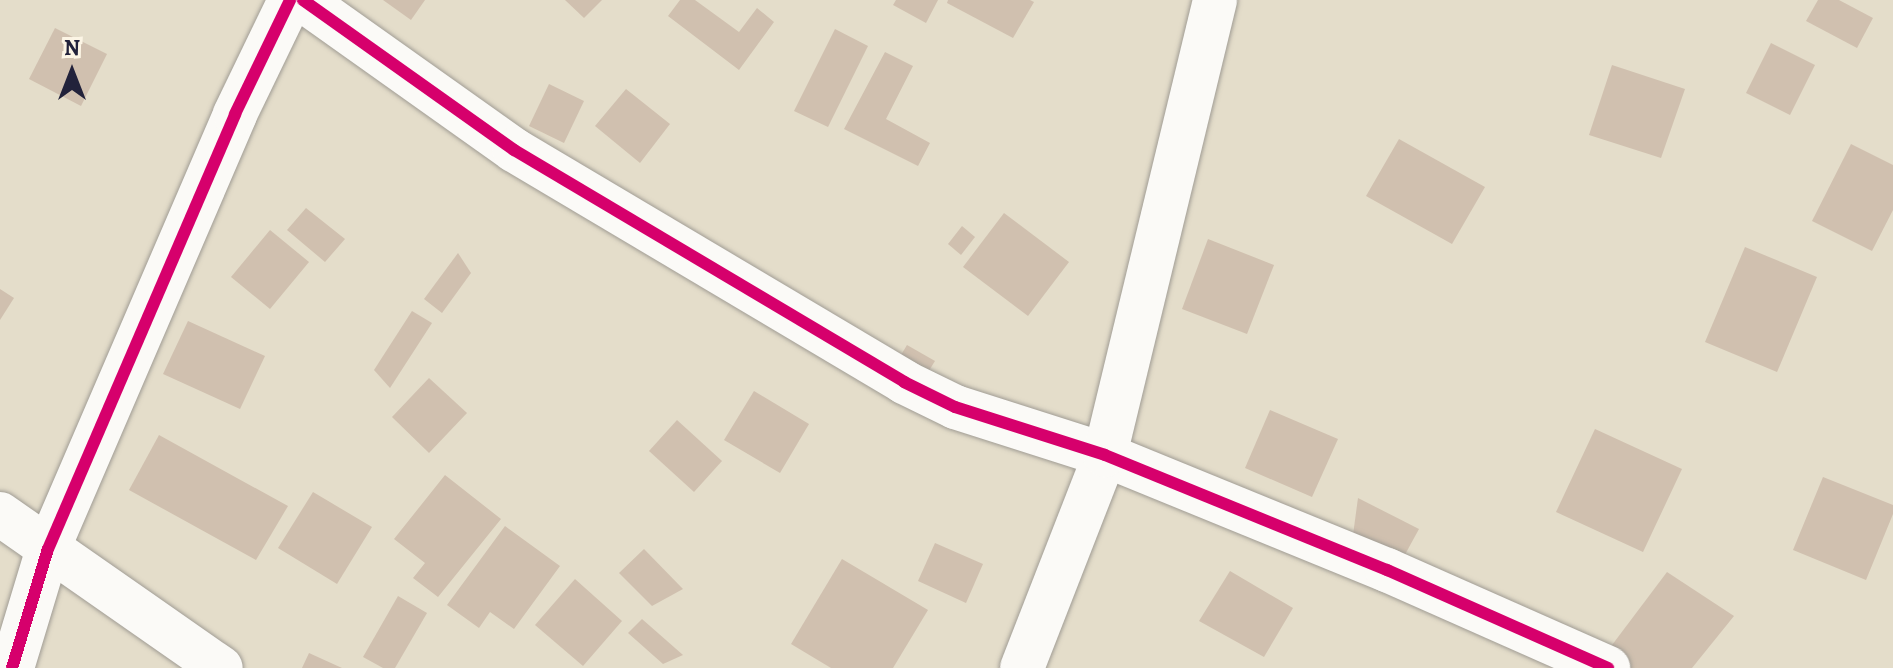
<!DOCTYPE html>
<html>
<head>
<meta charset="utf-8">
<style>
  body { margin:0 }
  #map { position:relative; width:1893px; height:668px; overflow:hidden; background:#e4ddca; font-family:Alegreya,serif }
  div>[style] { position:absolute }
  .building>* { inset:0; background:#d0c0af }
  .roads { filter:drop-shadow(0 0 2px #a09c94) drop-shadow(0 0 2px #a09c94) }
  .street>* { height:44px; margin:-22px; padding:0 22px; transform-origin:22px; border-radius:22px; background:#fbfaf7 }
  .cycleway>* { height:12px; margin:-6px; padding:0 6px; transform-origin:6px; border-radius:6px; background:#d6006c }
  span { translate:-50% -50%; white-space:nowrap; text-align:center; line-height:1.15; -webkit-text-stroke:7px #fcf5e5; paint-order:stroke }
  .north { position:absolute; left:32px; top:32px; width:80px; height:80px; -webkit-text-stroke:6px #fcf5e5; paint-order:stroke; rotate:0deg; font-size:22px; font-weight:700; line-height:32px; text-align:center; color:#22223b }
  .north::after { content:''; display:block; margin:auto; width:28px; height:36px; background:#22223b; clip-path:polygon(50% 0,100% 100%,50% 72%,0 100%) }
</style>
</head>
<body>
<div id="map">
  <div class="building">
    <div style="clip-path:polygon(383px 0,425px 0,411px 20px)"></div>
    <div style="clip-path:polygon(565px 0,602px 0,584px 18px)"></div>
    <div style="clip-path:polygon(680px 0,695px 0,739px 32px,757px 8px,774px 22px,739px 70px,668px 16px)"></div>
    <div style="clip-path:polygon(896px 0,938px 0,926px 23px,893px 5px)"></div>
    <div style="clip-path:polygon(948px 0,1030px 0,1034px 2px,1013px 38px,947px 3px)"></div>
    <div style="clip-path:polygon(1818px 0,1839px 0,1873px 18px,1857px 48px,1806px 21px)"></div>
    <div style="clip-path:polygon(55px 28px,107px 54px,81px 106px,29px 79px)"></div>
    <div style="clip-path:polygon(835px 29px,868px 46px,828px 127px,794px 111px)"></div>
    <div style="clip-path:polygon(1771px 43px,1815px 65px,1790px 115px,1746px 93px)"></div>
    <div style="clip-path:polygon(885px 52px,913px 66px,886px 119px,930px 143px,918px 166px,844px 129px)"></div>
    <div style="clip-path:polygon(1612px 65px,1685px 89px,1661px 158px,1589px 135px)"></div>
    <div style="clip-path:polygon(549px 84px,584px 101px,564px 143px,529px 126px)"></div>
    <div style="clip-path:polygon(626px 89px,670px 124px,640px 163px,595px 126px)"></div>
    <div style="clip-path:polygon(1399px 139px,1485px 187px,1452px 244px,1366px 196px)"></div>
    <div style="clip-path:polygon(1851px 144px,1893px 165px,1893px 210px,1872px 251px,1812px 221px)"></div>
    <div style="clip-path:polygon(306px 208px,345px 239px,325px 262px,287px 230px)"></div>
    <div style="clip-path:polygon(1004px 213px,1069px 262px,1028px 316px,963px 267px)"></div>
    <div style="clip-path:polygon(962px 226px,975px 237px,961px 255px,948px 244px)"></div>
    <div style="clip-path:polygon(270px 230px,309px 262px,270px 309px,231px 277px)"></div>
    <div style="clip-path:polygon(1208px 239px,1274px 265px,1247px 334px,1182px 309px)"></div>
    <div style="clip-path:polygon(1745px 247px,1817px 277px,1777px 372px,1705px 342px)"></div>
    <div style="clip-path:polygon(458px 253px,471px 273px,442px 313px,424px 299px)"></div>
    <div style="clip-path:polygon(0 289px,14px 298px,0 320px)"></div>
    <div style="clip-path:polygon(412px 311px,432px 323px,390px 388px,374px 370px)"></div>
    <div style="clip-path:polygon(188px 321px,265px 356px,240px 409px,163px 374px)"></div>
    <div style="clip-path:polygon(907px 345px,935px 361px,925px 377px,898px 360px)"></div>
    <div style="clip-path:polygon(429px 378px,467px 413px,429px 453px,392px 417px)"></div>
    <div style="clip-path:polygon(754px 391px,809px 424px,780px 473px,724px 440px)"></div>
    <div style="clip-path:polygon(1270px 410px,1338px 439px,1312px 497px,1245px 468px)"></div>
    <div style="clip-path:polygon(677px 420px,722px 461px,694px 492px,649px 451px)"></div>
    <div style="clip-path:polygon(1595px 429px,1682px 469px,1643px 552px,1556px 512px)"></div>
    <div style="clip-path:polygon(159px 435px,288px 506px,256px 560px,129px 490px)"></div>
    <div style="clip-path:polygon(445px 475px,501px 519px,438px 597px,413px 578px,425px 563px,394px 539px)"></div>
    <div style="clip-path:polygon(1823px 477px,1893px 505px,1893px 514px,1866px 580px,1793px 550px)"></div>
    <div style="clip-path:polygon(313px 492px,372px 527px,337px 584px,278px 548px)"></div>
    <div style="clip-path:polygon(1358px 498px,1419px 529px,1402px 560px,1353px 535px)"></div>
    <div style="clip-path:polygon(505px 526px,560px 566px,514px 629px,490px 612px,479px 628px,447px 605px)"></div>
    <div style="clip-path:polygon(935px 543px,983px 564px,966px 603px,918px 581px)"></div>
    <div style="clip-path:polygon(644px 549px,683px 589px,652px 606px,619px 573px)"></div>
    <div style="clip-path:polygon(842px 559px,928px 610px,893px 668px,831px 668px,791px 644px)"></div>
    <div style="clip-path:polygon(1230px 571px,1293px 608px,1264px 657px,1199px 621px)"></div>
    <div style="clip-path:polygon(1667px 572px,1734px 616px,1692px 668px,1631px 668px,1603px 657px)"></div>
    <div style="clip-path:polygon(575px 579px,622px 621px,583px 666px,535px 625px)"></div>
    <div style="clip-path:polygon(398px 596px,427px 613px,395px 668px,383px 668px,363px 657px)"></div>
    <div style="clip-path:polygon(642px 619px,683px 655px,663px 664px,628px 633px)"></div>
    <div style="clip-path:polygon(309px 653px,342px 668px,302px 668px)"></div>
  </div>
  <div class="roads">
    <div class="street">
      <div style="left:303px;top:0;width:259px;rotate:35.4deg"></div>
      <div style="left:514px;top:150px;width:454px;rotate:30.7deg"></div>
      <div style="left:904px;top:382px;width:57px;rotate:26.1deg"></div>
      <div style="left:955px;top:407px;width:157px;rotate:17.7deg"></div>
      <div style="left:1105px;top:455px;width:305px;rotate:22.2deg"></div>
      <div style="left:1387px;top:570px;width:242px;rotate:23.9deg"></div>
      <div style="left:0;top:514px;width:269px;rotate:34.9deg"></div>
      <div style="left:12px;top:668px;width:124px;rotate:-73.2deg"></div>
      <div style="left:48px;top:549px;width:473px;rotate:-66.7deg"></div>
      <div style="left:235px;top:114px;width:127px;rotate:-64.2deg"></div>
      <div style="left:1022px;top:668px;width:229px;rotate:-68.7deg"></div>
      <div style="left:1105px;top:455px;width:468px;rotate:-76.4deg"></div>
    </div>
  </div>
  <div class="cycleway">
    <div style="left:303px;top:0;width:259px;rotate:35.4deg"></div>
    <div style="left:514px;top:150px;width:454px;rotate:30.7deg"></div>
    <div style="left:904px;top:382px;width:57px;rotate:26.1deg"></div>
    <div style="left:955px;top:407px;width:157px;rotate:17.7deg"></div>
    <div style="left:1105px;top:455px;width:305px;rotate:22.2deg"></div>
    <div style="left:1387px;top:570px;width:242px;rotate:23.9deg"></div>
    <div style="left:12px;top:668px;width:124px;rotate:-73.2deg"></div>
    <div style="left:48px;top:549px;width:473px;rotate:-66.7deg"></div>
    <div style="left:235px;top:114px;width:127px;rotate:-64.2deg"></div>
  </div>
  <div class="north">N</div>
</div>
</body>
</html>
